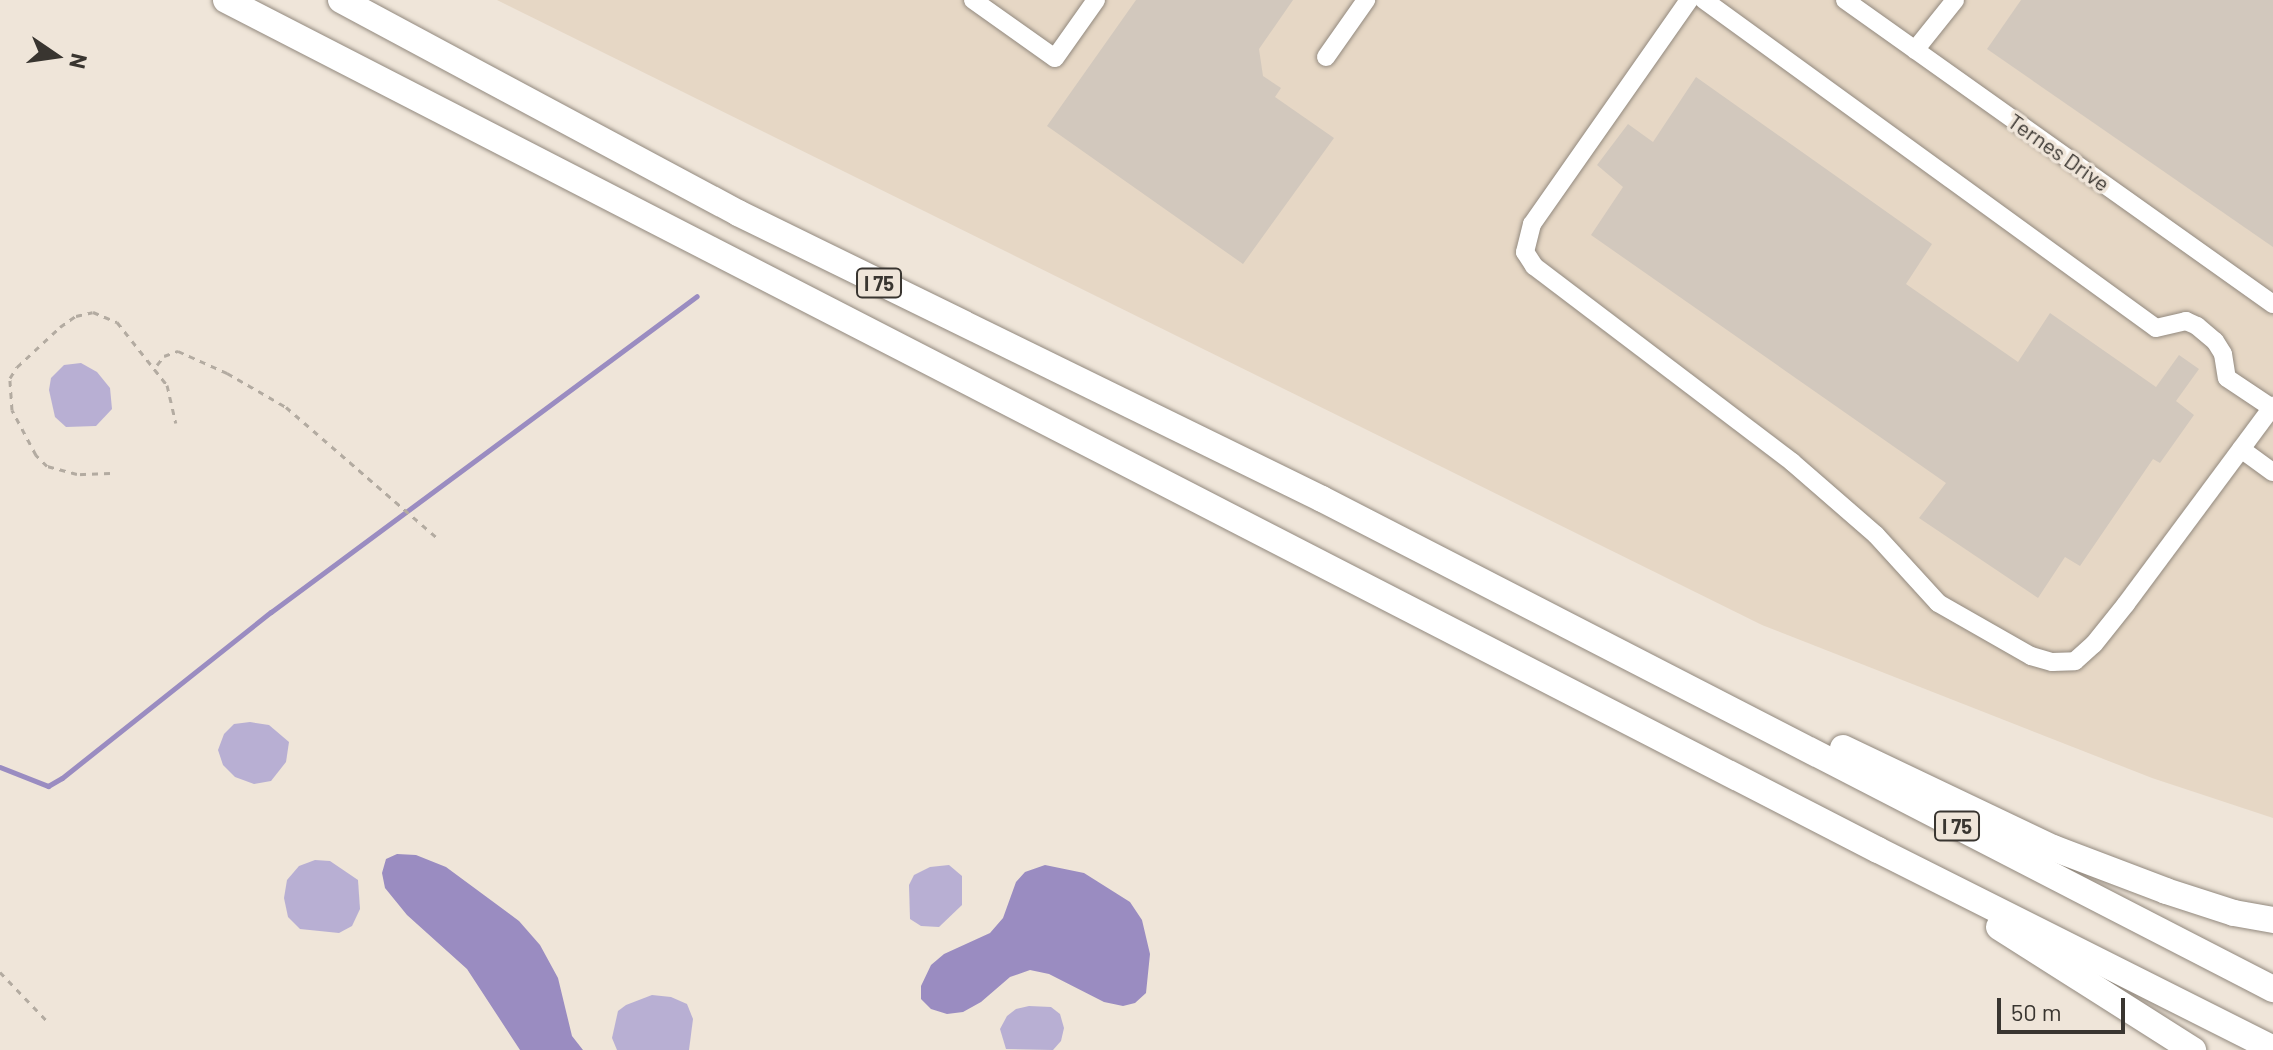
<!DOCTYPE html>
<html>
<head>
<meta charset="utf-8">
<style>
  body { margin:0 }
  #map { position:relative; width:2273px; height:1050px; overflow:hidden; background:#efe5d9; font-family:Barlow,sans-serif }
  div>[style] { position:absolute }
  .built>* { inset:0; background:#e6d7c5 }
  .green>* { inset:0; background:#b8afd3 }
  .water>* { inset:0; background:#9a8cc1 }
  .stream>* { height:5px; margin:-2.5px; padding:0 2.5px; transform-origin:2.5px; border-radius:2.5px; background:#9a8cc1 }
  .building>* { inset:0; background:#d2c8bd }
  .path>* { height:3px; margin-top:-1.5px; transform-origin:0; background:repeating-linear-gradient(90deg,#b3aba1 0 6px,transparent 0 12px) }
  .roads { filter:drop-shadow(0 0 2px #92897e) drop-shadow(0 0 2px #92897e) }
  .minor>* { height:18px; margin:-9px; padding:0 9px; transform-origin:9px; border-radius:9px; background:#fff }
  .highway>* { height:26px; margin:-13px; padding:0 13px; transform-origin:13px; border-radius:13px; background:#fff }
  span { translate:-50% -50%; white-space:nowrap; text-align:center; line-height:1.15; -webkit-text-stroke:7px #efe5d9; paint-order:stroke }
  .shield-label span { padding:2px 6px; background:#efe5d9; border:2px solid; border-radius:6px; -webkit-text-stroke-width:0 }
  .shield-label { font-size:20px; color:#393530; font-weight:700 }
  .street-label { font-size:22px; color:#393530 }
  .north { position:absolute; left:16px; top:16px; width:80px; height:80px; -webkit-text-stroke:6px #efe5d9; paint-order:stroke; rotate:103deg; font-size:22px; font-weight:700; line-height:32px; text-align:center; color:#393530 }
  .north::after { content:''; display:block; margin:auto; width:28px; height:36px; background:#393530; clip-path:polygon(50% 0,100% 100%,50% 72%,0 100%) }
  .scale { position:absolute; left:1997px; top:998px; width:128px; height:36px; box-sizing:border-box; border:4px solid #393530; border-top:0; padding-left:10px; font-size:24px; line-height:28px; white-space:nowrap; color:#393530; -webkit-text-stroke:6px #efe5d9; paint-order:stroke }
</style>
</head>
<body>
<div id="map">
  <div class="built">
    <div style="clip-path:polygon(497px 0,2273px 0,2273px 818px,2152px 778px,1762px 625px)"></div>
  </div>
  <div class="green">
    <div style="clip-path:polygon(81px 363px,97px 372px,110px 388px,112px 409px,96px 426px,66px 427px,55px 417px,49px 390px,51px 378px,64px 365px)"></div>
    <div style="clip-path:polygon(250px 722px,269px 725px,289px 742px,286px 762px,271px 781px,254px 784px,235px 777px,223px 765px,218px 750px,224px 734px,234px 724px)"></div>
    <div style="clip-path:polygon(315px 860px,330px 861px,358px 880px,360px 909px,352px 926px,339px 933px,300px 929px,288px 917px,284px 898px,287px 880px,299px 866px)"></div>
    <div style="clip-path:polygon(949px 865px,962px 876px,962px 905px,939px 927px,921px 926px,910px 919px,909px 885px,914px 875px,930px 867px)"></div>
    <div style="clip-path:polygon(652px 995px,671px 997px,687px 1004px,693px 1019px,689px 1050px,617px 1050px,612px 1038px,618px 1011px,626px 1005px)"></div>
    <div style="clip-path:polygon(1029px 1006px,1051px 1007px,1060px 1014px,1064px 1028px,1061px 1041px,1053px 1050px,1006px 1049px,1000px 1029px,1007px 1016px,1016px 1009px)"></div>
  </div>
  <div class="water">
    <div style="clip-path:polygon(397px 854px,416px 855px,446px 867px,519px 921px,540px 945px,558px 978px,572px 1036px,583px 1050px,520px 1050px,467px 969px,407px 915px,385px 888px,382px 873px,386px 859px)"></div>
    <div style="clip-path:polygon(1045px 865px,1084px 873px,1130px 902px,1142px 920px,1150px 954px,1146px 993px,1135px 1003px,1123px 1006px,1104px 1002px,1049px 974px,1030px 970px,1010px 977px,981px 1002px,963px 1012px,947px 1014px,931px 1009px,921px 999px,921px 986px,931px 965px,944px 954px,990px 933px,1003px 918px,1016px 882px,1025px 872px)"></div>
  </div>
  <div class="stream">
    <div style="left:0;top:767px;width:52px;rotate:21.6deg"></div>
    <div style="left:48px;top:786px;width:16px;rotate:-30deg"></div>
    <div style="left:62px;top:778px;width:267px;rotate:-38.5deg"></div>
    <div style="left:271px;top:612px;width:530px;rotate:-36.57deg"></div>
  </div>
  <div class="building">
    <div style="clip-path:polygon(1136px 0,1293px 0,1259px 49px,1263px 76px,1281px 88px,1275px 97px,1334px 138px,1243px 264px,1047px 126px)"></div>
    <div style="clip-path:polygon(2021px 0,2273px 0,2273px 247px,1987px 49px)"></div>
    <div style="clip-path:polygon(1696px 77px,1932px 244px,1906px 284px,2018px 362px,2050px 313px,2156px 387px,2179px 355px,2199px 369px,2176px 401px,2194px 415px,2160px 463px,2153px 459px,2080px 566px,2065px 557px,2038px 598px,1919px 518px,1946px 483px,1591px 235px,1623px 187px,1597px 165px,1628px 124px,1653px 142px)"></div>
  </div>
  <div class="path">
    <div style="left:157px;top:365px;width:11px;rotate:-52deg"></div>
    <div style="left:164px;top:356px;width:15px;rotate:-20deg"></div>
    <div style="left:178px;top:351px;width:54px;rotate:24.2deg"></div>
    <div style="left:227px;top:373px;width:68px;rotate:30deg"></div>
    <div style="left:286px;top:407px;width:200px;rotate:40.9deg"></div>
    <div style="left:110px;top:473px;width:33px;rotate:178deg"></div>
    <div style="left:77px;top:474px;width:31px;rotate:-165deg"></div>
    <div style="left:47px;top:466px;width:16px;rotate:-135deg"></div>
    <div style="left:36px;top:455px;width:51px;rotate:-118.1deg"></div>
    <div style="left:12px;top:410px;width:32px;rotate:-94deg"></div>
    <div style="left:10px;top:378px;width:13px;rotate:-58deg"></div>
    <div style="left:17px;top:367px;width:59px;rotate:-42.9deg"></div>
    <div style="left:60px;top:327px;width:19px;rotate:-35deg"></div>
    <div style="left:76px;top:316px;width:17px;rotate:-13deg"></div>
    <div style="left:93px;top:312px;width:26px;rotate:23deg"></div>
    <div style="left:117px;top:322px;width:80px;rotate:51.6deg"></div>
    <div style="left:167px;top:385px;width:39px;rotate:77deg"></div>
    <div style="left:0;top:972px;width:69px;rotate:46.2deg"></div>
  </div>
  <div class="roads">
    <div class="minor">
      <div style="left:973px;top:0;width:100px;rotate:35.3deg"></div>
      <div style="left:1055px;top:58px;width:71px;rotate:-54.7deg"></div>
      <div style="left:1689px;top:0;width:274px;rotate:125deg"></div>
      <div style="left:1532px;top:224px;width:29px;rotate:104deg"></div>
      <div style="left:1525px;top:252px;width:17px;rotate:57deg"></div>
      <div style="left:1534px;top:266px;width:324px;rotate:37.2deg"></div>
      <div style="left:1792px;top:462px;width:111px;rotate:41deg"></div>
      <div style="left:1876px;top:535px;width:92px;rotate:47.6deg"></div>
      <div style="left:1938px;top:603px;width:107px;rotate:29.7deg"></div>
      <div style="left:2031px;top:656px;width:22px;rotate:16deg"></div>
      <div style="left:2052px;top:662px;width:23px;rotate:-2deg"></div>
      <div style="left:2075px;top:661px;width:25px;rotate:-42deg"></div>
      <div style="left:2094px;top:644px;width:51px;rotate:-51.3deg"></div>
      <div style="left:2126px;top:604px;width:247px;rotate:-53.4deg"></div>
      <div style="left:1704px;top:0;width:558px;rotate:35.97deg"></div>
      <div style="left:2156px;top:328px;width:31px;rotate:-13deg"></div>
      <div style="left:2186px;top:321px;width:12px;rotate:24deg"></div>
      <div style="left:2197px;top:326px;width:23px;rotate:40deg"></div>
      <div style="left:2215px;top:341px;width:15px;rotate:58deg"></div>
      <div style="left:2223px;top:354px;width:24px;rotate:81deg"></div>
      <div style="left:2227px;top:378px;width:54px;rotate:33.7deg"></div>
      <div style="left:1845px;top:0;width:525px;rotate:35.39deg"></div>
      <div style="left:1915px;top:50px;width:64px;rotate:-51.3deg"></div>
      <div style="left:1326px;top:57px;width:70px;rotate:-54.9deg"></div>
      <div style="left:2241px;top:449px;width:39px;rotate:36deg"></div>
    </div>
    <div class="highway">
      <div style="left:226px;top:0;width:1858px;rotate:27.23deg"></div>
      <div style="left:1878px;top:850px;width:442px;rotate:26.7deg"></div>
      <div style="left:341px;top:0;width:451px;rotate:28.2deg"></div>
      <div style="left:738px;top:213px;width:650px;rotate:26.09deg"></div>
      <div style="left:1322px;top:499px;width:1070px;rotate:27.26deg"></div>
      <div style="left:1843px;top:748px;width:233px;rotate:25.5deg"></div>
      <div style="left:2053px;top:848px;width:121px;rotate:20.8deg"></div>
      <div style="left:2166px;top:891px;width:71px;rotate:17.9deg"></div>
      <div style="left:2234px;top:913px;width:40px;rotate:10deg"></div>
      <div style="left:1999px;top:927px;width:230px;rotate:32.4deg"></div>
    </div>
  </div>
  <div class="shield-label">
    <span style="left:879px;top:283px">I 75</span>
    <span style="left:1957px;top:826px">I 75</span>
  </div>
  <div class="street-label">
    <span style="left:2059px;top:152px;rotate:35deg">Ternes Drive</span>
  </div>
  <div class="north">N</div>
  <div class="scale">50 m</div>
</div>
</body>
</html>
